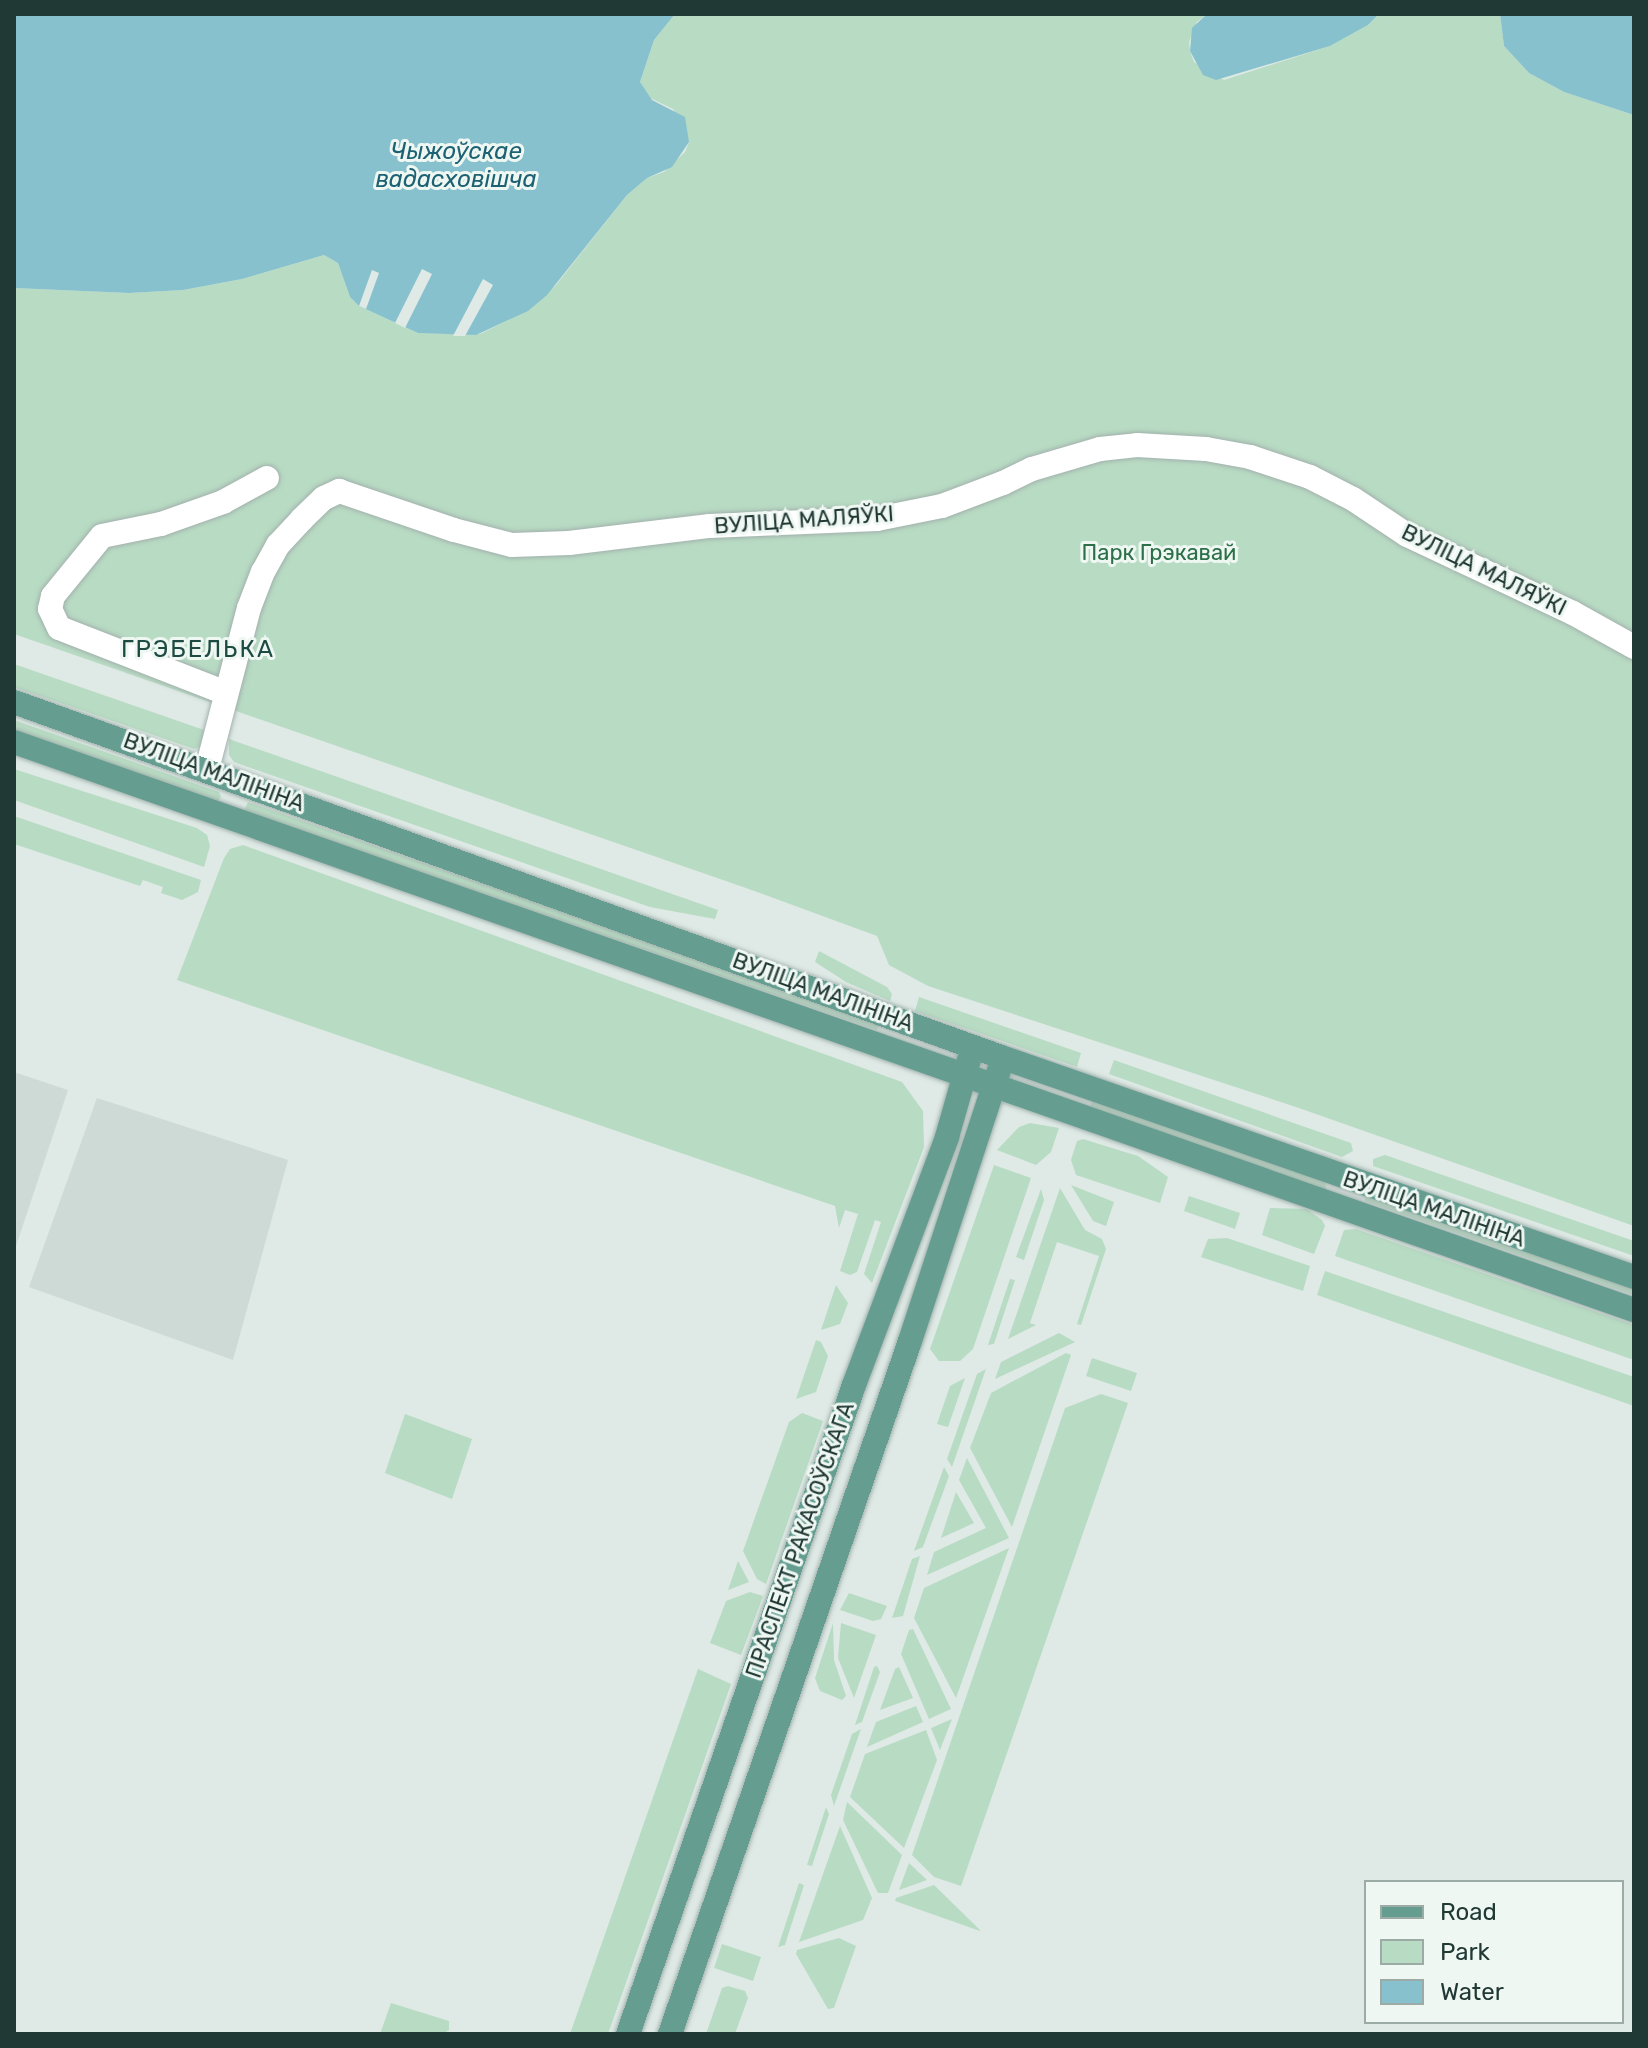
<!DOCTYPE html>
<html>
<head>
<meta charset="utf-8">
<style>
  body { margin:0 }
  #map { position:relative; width:1648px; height:2048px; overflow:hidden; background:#dfeae6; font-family:Rubik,sans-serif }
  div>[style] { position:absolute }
  .built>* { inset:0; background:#cedad5 }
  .green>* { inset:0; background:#b8dbc3 }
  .water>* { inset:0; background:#88c1ce }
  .pier>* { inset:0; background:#dfeae6 }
  .roads { filter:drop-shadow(0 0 2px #a2b1ad) drop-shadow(0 0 2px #a2b1ad) }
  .minor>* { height:24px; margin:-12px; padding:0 12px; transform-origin:12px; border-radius:12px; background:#fff }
  .major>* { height:24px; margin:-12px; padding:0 12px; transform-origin:12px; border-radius:12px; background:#659e91 }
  span { translate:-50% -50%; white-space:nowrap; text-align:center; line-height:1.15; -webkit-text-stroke:6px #eff7f3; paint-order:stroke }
  .street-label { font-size:22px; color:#213934 }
  .park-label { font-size:22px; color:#2c6f48 }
  .water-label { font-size:24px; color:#1d6273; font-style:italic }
  .neighbourhood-label { font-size:24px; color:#1e4b41; letter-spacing:2px }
  .frame { position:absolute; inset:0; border:16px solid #213934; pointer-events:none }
  .legend { position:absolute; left:1364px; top:1880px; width:260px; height:144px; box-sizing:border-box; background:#eff7f3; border:2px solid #9daba7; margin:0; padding:10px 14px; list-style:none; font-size:24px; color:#213934 }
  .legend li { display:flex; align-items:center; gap:16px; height:40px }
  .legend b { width:40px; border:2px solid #9daba7 }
</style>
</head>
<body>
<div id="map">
  <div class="built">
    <div style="clip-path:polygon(14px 1072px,68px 1090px,14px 1252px)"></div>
    <div style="clip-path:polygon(97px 1098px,288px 1160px,233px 1360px,29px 1287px)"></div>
  </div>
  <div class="green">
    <div style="clip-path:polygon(675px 14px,1207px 14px,1197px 22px,1189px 42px,1190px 51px,1194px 62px,1224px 80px,1330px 46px,1368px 25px,1379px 14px,1500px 14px,1504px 46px,1529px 73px,1564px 92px,1634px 115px,1634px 1226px,1296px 1107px,928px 986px,889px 965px,877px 936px,746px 888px,14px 634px,14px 288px,129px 293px,183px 290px,242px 279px,324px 255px,338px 263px,350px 297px,359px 306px,418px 333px,480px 334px,527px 311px,556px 285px,627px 195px,647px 178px,664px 172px,685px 152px,689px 142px,673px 109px,646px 96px,640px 82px,654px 40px)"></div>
    <div style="clip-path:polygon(14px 664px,207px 731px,202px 746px,194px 749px,14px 687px)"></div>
    <div style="clip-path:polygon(14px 720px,219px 792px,221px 797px,218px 801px,14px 730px)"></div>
    <div style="clip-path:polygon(229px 739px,718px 910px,715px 919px,650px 907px,234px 762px,229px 755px)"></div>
    <div style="clip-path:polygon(14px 769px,197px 828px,207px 835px,210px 846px,204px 867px,14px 800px)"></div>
    <div style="clip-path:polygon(248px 802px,880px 1022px,877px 1030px,244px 811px)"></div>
    <div style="clip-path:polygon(14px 816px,201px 880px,198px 892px,182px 900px,161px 893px,163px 887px,143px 880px,140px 886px,14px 844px)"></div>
    <div style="clip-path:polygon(243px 845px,902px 1082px,923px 1111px,924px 1147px,872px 1283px,864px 1274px,881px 1222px,875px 1220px,857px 1272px,850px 1275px,840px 1271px,858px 1214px,845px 1210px,839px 1228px,835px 1206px,177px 980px,224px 858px,230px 849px)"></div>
    <div style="clip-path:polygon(819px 951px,887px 987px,892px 994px,890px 1001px,846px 982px,815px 962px)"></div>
    <div style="clip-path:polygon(919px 997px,1081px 1053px,1077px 1067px,915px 1011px)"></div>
    <div style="clip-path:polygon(1114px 1060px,1351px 1143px,1353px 1151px,1342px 1157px,1109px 1074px)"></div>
    <div style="clip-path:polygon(1092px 1101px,1325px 1181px,1326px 1189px,1320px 1190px,1089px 1112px)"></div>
    <div style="clip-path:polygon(1030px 1123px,1059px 1128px,1051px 1152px,1036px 1165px,997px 1150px,1019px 1127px)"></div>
    <div style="clip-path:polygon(1083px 1139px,1138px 1156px,1168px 1177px,1160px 1203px,1076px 1175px,1071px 1160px,1077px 1141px)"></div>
    <div style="clip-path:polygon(1385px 1155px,1634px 1241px,1634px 1256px,1373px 1166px,1373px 1159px)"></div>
    <div style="clip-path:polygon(994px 1165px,1031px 1178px,973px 1349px,960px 1361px,939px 1361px,930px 1349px)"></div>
    <div style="clip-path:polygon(1071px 1185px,1114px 1202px,1106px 1226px,1093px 1221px)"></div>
    <div style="clip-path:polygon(1060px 1188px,1085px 1230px,1102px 1239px,1106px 1249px,1081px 1325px,1077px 1324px,1099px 1256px,1057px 1242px,1030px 1323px,1036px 1325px,1008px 1339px)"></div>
    <div style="clip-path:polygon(1041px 1189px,1044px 1200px,1024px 1260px,1016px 1257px)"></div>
    <div style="clip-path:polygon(1365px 1194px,1634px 1286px,1634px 1295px,1365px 1201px)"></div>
    <div style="clip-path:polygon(1189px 1196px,1240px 1213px,1235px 1229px,1184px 1211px)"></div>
    <div style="clip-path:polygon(1270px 1208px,1307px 1209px,1322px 1220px,1325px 1226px,1314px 1254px,1262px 1235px)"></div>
    <div style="clip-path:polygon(1356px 1229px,1634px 1325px,1634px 1360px,1335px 1256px,1344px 1230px)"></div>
    <div style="clip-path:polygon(1227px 1238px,1310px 1266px,1303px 1291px,1201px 1257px,1208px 1239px)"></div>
    <div style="clip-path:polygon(1325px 1271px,1634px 1377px,1634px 1406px,1317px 1295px)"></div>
    <div style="clip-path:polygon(1010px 1279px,1015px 1280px,994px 1344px,988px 1345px)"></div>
    <div style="clip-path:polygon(836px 1285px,848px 1303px,840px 1324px,821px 1330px)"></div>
    <div style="clip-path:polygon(1059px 1333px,1075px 1342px,995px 1379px,1001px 1362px)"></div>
    <div style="clip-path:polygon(816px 1340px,821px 1342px,828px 1356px,816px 1392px,796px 1399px)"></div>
    <div style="clip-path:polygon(1066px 1353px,1071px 1355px,1012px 1527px,970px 1448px,991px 1393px)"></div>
    <div style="clip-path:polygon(1092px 1358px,1137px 1373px,1131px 1391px,1086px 1376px)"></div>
    <div style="clip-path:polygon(986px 1369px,952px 1467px,947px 1459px,977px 1374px)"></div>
    <div style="clip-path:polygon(965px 1378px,948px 1427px,937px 1424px,950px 1386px)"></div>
    <div style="clip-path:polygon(1101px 1394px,1128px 1403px,961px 1886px,934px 1877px,912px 1855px,1065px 1408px)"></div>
    <div style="clip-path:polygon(802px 1413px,823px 1421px,766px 1584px,757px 1579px,743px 1551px,789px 1422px)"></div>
    <div style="clip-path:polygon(405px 1414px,472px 1439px,452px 1499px,385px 1473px)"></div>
    <div style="clip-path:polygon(967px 1458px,1009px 1538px,927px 1575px,934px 1552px,986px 1528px,959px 1480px)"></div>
    <div style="clip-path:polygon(944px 1467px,949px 1476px,923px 1547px,914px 1551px)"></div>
    <div style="clip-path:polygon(956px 1492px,974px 1523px,941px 1538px)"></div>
    <div style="clip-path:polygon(1009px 1548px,956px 1698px,914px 1618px,924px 1588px)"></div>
    <div style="clip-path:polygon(920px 1556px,903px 1616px,892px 1618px,912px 1559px)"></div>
    <div style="clip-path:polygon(738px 1561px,749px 1582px,728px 1590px)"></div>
    <div style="clip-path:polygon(750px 1592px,763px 1596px,741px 1655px,710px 1643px,726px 1601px)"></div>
    <div style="clip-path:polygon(849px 1593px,887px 1606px,881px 1619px,873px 1621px,840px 1610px)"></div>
    <div style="clip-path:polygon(833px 1623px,834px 1660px,846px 1696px,842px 1700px,820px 1691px,815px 1678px)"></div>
    <div style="clip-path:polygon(841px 1623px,876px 1635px,854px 1698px,838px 1658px)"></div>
    <div style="clip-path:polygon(913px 1629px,951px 1709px,929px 1719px,901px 1654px,909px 1630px)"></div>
    <div style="clip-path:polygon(877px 1666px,880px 1672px,862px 1722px,855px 1725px,874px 1667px)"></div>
    <div style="clip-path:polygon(899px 1667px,913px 1698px,880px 1710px,895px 1669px)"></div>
    <div style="clip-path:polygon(698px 1669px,731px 1684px,608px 2034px,570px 2034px)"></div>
    <div style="clip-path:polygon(916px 1706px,923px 1722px,867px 1747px,876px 1722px)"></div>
    <div style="clip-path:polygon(952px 1719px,940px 1750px,931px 1728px)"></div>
    <div style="clip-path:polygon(861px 1729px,834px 1806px,831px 1795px,852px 1734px)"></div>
    <div style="clip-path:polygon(926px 1730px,937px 1760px,904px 1848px,850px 1797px,865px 1754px)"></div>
    <div style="clip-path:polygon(847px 1802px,902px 1855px,888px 1893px,878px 1893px,843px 1820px)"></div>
    <div style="clip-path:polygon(826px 1807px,829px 1814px,812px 1866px,807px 1865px)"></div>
    <div style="clip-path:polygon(840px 1826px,872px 1898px,863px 1920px,799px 1942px)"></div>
    <div style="clip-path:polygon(909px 1863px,927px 1880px,899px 1890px)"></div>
    <div style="clip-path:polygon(799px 1883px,804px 1885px,785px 1945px,778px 1947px)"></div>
    <div style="clip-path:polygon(934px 1885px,980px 1930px,980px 1931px,895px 1901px,896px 1898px)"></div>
    <div style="clip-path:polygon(839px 1938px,856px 1946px,834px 2008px,828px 2009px,796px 1954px,797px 1950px)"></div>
    <div style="clip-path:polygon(722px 1944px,761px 1957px,753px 1981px,714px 1968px)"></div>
    <div style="clip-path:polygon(728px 1986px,745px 1991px,748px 1998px,735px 2034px,706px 2034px,722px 1988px)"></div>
    <div style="clip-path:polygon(391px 2003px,449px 2021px,449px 2030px,442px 2034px,380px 2034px)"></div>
  </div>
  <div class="water">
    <div style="clip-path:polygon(14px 14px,675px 14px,654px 40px,640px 82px,652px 100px,685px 117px,689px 142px,672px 167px,647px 178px,627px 195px,547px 295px,528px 311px,476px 335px,418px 333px,359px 306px,350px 297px,338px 263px,324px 255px,242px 279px,183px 290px,129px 293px,14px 288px)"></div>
    <div style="clip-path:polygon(1207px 14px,1379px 14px,1368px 25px,1330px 46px,1216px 80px,1203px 75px,1190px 51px,1192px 28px)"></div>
    <div style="clip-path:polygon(1500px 14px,1634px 14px,1634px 115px,1564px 92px,1529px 73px,1504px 46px)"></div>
  </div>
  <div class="pier">
    <div style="clip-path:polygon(422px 269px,432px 274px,405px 328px,395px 323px)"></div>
    <div style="clip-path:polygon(372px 270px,379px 273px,366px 309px,359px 306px)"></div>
    <div style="clip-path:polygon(483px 279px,493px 285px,465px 336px,453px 336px)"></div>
  </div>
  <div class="roads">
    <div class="minor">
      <div style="left:226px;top:693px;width:179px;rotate:-158.7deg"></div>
      <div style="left:59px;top:628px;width:21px;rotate:-115deg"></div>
      <div style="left:50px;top:609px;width:13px;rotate:-77deg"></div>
      <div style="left:53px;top:596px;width:77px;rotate:-50.8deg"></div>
      <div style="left:102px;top:536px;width:60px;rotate:-11.5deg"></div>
      <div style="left:161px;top:524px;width:66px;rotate:-19.5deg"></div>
      <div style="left:223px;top:502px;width:50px;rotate:-28.6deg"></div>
      <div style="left:207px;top:769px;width:166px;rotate:-75.4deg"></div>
      <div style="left:249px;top:608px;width:39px;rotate:-69deg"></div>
      <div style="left:263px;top:572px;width:31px;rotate:-61deg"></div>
      <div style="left:278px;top:545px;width:35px;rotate:-47deg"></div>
      <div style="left:302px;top:519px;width:30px;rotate:-44deg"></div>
      <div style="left:324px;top:498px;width:17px;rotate:-25deg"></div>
      <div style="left:339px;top:491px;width:121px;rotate:18.7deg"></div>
      <div style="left:454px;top:530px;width:60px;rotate:14.5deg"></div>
      <div style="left:512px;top:545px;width:57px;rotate:-2deg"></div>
      <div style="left:569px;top:543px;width:142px;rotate:-6.9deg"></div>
      <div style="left:710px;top:526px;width:167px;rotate:-2.4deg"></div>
      <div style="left:877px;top:519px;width:66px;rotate:-11.3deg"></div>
      <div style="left:942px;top:506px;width:65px;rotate:-20.7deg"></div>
      <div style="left:1003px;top:483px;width:32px;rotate:-26deg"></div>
      <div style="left:1032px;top:469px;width:71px;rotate:-16.4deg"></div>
      <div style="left:1100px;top:449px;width:37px;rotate:-6deg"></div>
      <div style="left:1137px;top:445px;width:69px;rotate:3.3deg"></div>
      <div style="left:1206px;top:449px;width:45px;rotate:10.3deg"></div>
      <div style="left:1250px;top:457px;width:63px;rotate:18.4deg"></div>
      <div style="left:1310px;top:477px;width:48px;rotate:27.1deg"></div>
      <div style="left:1353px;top:499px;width:65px;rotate:33.7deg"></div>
      <div style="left:1407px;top:535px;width:183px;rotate:25.2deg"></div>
      <div style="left:1573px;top:613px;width:70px;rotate:29.1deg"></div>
    </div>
    <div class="major">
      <div style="left:14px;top:702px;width:1052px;rotate:19.78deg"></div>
      <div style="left:1004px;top:1058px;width:667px;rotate:19.17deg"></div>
      <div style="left:14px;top:742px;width:1717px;rotate:19.32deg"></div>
      <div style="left:628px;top:2034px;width:687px;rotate:-70.8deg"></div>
      <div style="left:854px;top:1385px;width:265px;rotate:-69.4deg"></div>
      <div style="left:947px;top:1137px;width:80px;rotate:-74.1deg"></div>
      <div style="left:670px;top:2034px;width:733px;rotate:-70.9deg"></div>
      <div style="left:910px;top:1341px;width:284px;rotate:-71.8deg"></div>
    </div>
  </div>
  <div class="street-label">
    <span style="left:804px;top:520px;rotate:-4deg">ВУЛІЦА МАЛЯЎКІ</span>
    <span style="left:1484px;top:570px;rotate:26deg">ВУЛІЦА МАЛЯЎКІ</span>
    <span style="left:214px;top:772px;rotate:20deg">ВУЛІЦА МАЛІНІНА</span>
    <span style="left:823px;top:992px;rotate:20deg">ВУЛІЦА МАЛІНІНА</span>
    <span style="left:1434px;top:1209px;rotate:19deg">ВУЛІЦА МАЛІНІНА</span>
    <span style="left:800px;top:1540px;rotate:-71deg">ПРАСПЕКТ РАКАСОЎСКАГА</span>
  </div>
  <div class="park-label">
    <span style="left:1159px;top:553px">Парк Грэкавай</span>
  </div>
  <div class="water-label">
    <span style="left:456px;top:166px">Чыжоўскае<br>вадасховішча</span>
  </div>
  <div class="neighbourhood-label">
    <span style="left:198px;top:650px">ГРЭБЕЛЬКА</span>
  </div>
  <div class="frame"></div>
  <ul class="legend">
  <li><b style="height:10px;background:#659e91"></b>Road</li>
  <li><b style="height:22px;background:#b8dbc3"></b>Park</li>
  <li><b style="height:22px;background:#88c1ce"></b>Water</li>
  </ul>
</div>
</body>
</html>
